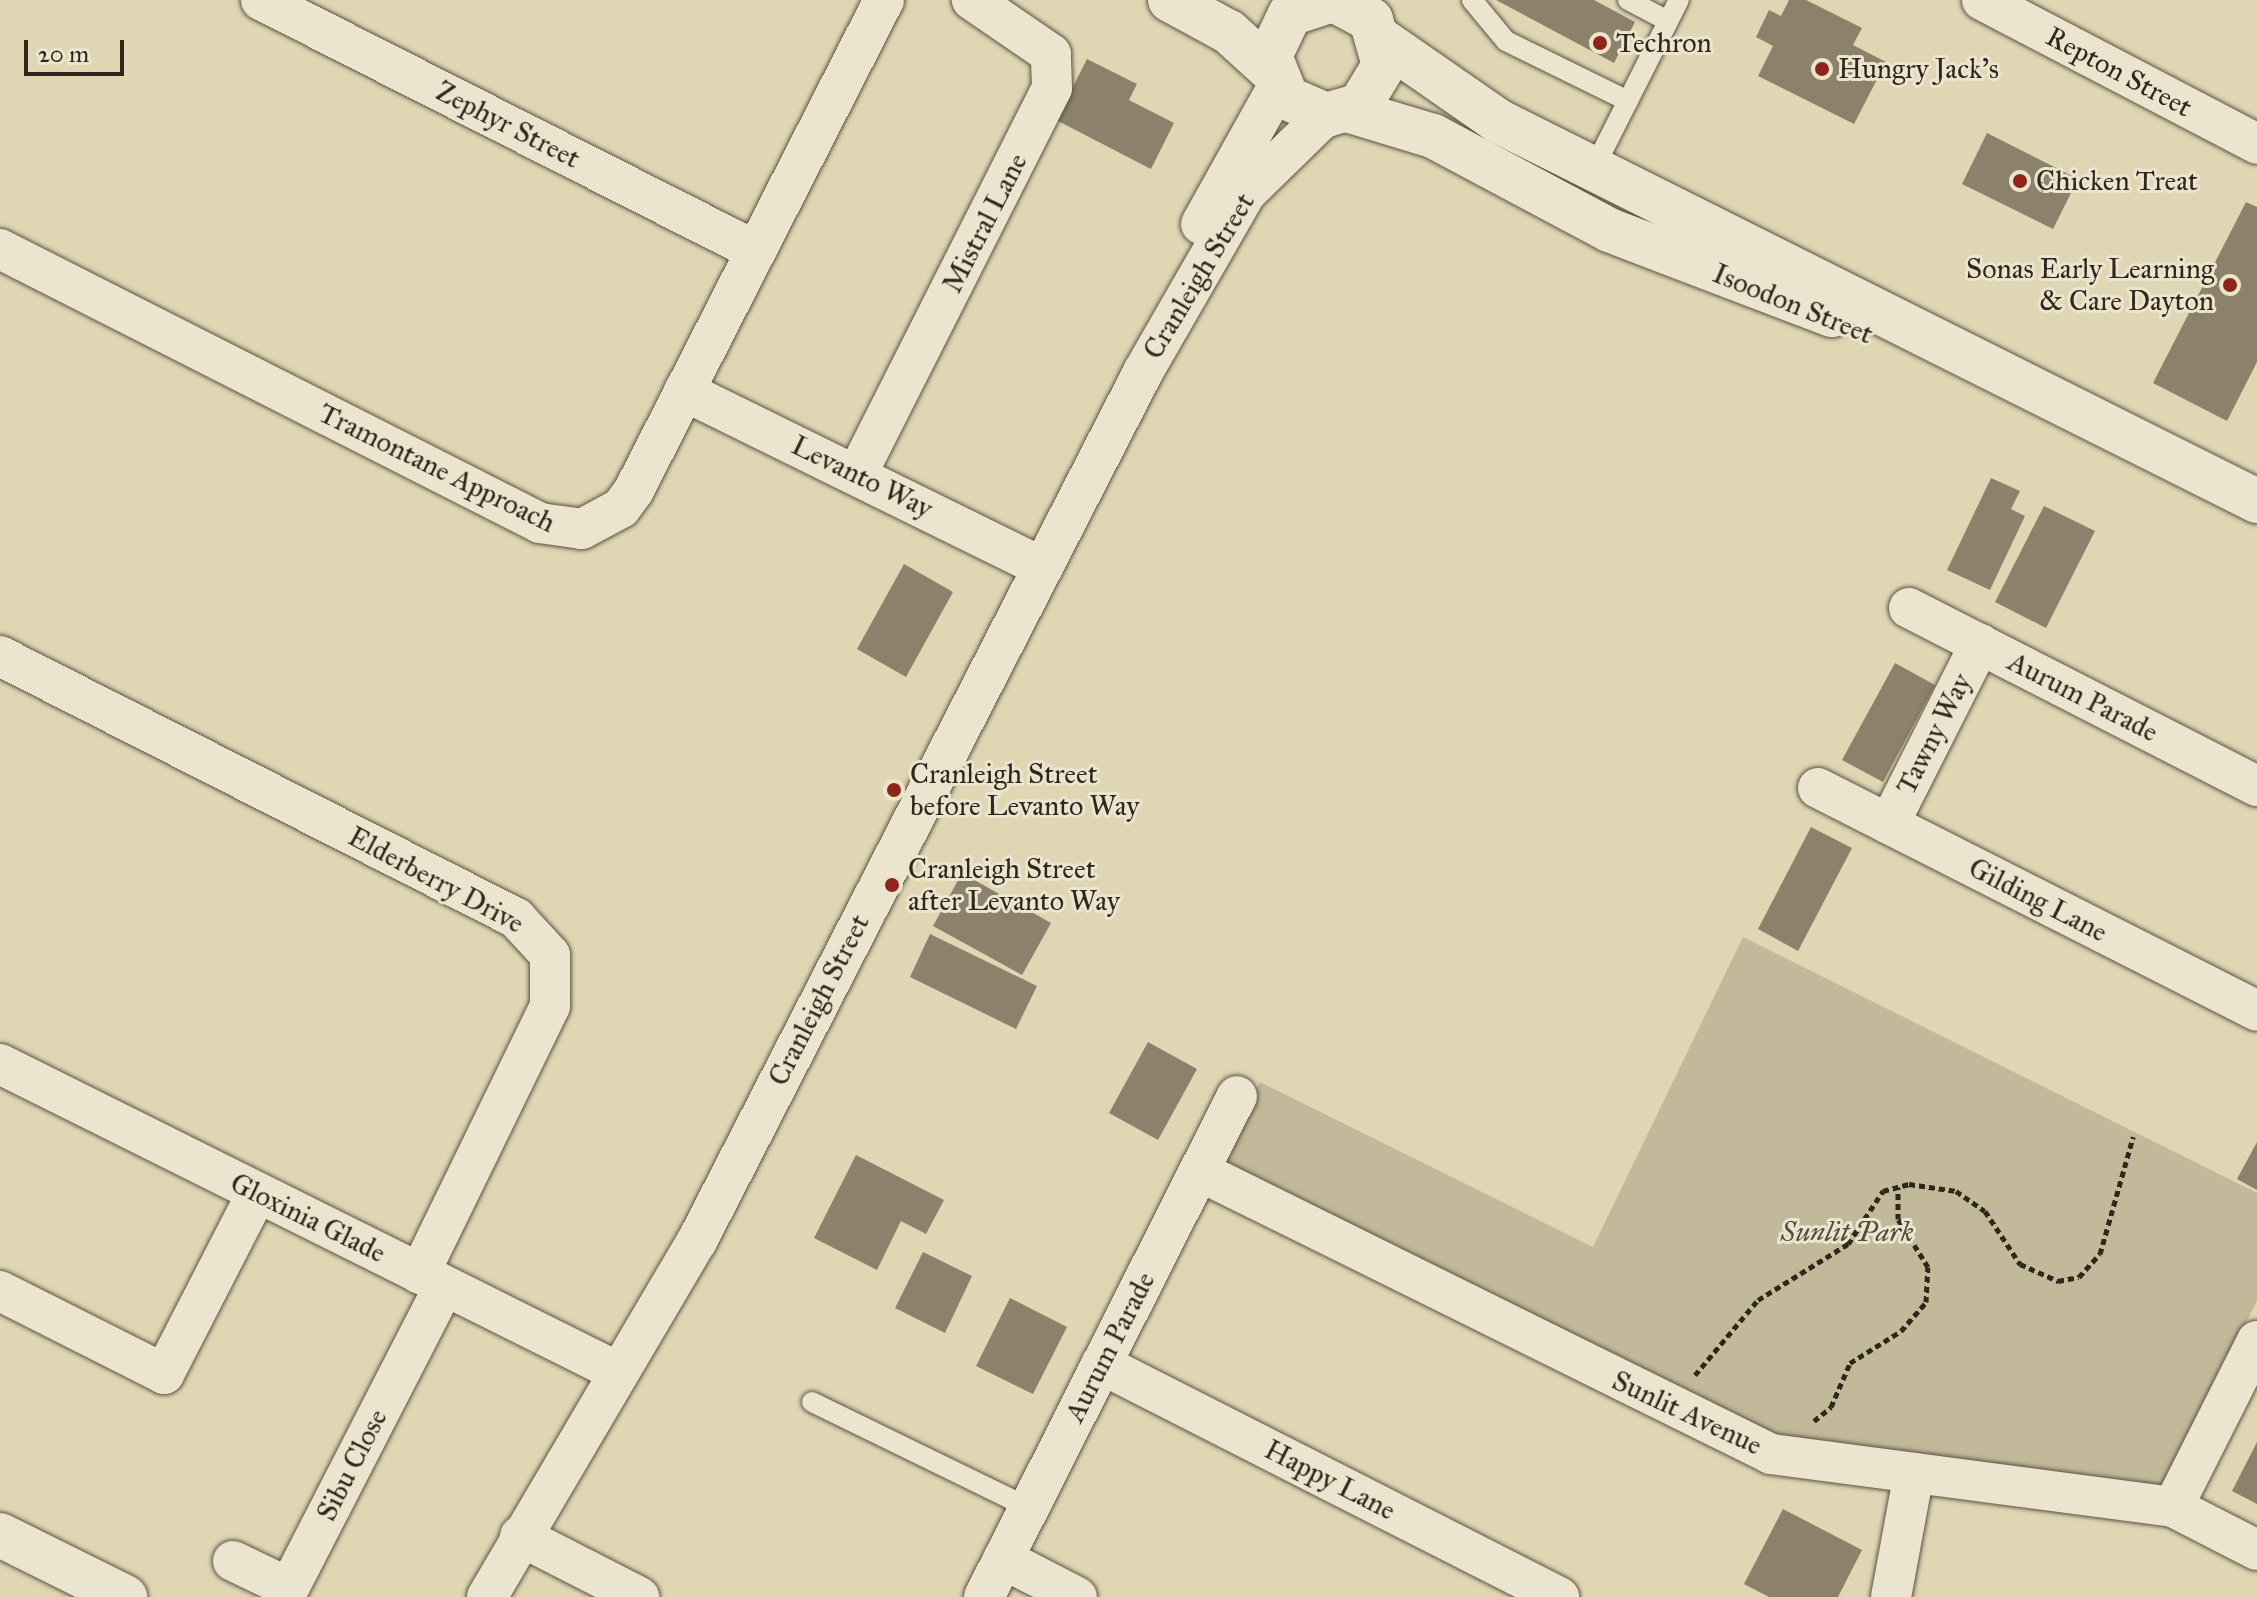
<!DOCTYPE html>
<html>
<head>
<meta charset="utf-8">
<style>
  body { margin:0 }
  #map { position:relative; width:2257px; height:1597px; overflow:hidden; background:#e0d6b4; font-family:"IM FELL Great Primer",serif }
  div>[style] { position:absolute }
  .green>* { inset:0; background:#c2b89a }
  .building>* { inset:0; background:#8c826b }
  .path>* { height:5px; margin-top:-2.5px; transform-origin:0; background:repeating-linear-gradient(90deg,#30271b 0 6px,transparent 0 10px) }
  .roads { filter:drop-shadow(0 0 2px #5c5341) drop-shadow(0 0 2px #5c5341) }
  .service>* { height:20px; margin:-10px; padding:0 10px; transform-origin:10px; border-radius:10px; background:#ebe4ce }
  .minor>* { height:40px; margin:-20px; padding:0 20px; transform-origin:20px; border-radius:20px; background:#ebe4ce }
  .tertiary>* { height:44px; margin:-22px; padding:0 22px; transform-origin:22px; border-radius:22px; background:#ebe4ce }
  .dots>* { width:22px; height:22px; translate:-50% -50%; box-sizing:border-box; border:4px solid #ebe4ce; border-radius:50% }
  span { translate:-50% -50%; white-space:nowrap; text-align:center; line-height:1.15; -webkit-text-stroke:6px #ebe4ce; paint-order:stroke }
  .poi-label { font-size:28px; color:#30271b }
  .left { translate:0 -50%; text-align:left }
  .right { translate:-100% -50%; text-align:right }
  .street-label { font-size:28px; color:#30271b }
  .park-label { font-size:28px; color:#544b3b; font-style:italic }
  .scale { position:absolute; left:24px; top:40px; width:100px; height:36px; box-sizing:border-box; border:4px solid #30271b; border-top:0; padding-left:10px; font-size:24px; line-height:28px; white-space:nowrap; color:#30271b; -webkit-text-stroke:6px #ebe4ce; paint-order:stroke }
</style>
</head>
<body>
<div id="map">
  <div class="green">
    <div style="clip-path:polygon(1743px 937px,2257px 1193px,2257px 1301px,2162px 1487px,1775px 1443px,1218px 1166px,1260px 1082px,1593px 1247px)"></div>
  </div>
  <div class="building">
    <div style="clip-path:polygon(1496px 0,1594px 0,1635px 22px,1614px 63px)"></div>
    <div style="clip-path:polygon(1789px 0,1806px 0,1862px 28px,1853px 45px,1886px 62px,1854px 124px,1758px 76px,1773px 46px,1756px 37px,1769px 10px,1781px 16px)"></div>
    <div style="clip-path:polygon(1087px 59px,1137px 84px,1129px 100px,1174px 123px,1151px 169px,1056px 120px)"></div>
    <div style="clip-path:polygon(1987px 133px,2078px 179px,2053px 229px,1962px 184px)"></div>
    <div style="clip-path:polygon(2246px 202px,2257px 207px,2257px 362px,2227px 421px,2153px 383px)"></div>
    <div style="clip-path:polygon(1991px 478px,2020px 491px,2011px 509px,2025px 516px,1990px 590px,1947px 570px)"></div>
    <div style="clip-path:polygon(2044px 506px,2095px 531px,2046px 628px,1995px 602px)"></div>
    <div style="clip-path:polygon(904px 564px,953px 592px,906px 677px,857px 649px)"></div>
    <div style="clip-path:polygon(1895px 663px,1935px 685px,1883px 782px,1842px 760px)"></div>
    <div style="clip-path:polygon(1811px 827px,1852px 848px,1798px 951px,1758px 929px)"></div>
    <div style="clip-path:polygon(962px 873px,1051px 923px,1022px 975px,933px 926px)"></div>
    <div style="clip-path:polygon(930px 934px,1037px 986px,1016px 1029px,910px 977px)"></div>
    <div style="clip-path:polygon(1148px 1042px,1197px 1069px,1158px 1140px,1109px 1113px)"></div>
    <div style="clip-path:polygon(2257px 1142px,2257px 1190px,2237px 1179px)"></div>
    <div style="clip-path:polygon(856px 1155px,944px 1200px,926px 1234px,901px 1221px,877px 1270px,814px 1238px)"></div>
    <div style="clip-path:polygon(923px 1252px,972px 1276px,945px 1333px,895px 1308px)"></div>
    <div style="clip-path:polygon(1010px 1298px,1067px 1327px,1033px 1394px,976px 1366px)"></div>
    <div style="clip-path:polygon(2257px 1442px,2257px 1504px,2232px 1491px)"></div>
    <div style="clip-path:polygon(1783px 1509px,1862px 1550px,1838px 1597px,1769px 1597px,1744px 1584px)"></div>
  </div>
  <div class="path">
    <div style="left:1695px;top:1375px;width:98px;rotate:-50deg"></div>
    <div style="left:1758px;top:1300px;width:106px;rotate:-31.9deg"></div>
    <div style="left:1848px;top:1244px;width:64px;rotate:-56.6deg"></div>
    <div style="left:1883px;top:1191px;width:27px;rotate:-15deg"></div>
    <div style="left:1909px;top:1184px;width:48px;rotate:8.5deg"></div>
    <div style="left:1956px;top:1191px;width:35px;rotate:35deg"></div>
    <div style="left:1985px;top:1211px;width:64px;rotate:56.6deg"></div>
    <div style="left:2020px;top:1264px;width:42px;rotate:24.1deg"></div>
    <div style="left:2058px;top:1281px;width:21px;rotate:-11deg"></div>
    <div style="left:2079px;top:1277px;width:31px;rotate:-48deg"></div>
    <div style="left:2100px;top:1254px;width:122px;rotate:-74.2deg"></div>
    <div style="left:1814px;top:1421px;width:22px;rotate:-39deg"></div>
    <div style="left:1831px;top:1407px;width:48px;rotate:-66.6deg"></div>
    <div style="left:1850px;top:1363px;width:60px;rotate:-32.1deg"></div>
    <div style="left:1901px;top:1331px;width:38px;rotate:-49deg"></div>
    <div style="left:1926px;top:1302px;width:35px;rotate:-87deg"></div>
    <div style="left:1928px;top:1267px;width:57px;rotate:-122deg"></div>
    <div style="left:1898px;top:1219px;width:32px;rotate:-90deg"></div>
  </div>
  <div class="roads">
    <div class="service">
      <div style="left:1472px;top:0;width:53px;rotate:50.3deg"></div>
      <div style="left:1506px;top:41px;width:136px;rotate:26.2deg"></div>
      <div style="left:1628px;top:0;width:45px;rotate:27.7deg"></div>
      <div style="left:1594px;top:168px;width:188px;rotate:-63.2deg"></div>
      <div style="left:812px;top:1402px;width:242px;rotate:26deg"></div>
    </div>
    <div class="minor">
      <div style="left:261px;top:0;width:553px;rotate:26.89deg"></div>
      <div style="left:1982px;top:0;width:310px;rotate:27.6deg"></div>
      <div style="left:1201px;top:224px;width:158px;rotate:-60.8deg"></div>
      <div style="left:0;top:249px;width:606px;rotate:26.9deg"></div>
      <div style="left:540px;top:523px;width:42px;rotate:8.1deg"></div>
      <div style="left:582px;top:529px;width:44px;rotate:-28.3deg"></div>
      <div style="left:621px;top:508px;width:22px;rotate:-54deg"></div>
      <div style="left:634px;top:490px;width:550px;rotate:-62.97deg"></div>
      <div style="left:684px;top:391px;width:396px;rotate:26.2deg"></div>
      <div style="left:857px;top:474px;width:432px;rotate:-63.2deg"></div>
      <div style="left:1052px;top:88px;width:34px;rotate:-92deg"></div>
      <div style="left:1051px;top:54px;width:96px;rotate:-145.6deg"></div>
      <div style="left:1909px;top:608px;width:391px;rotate:27.1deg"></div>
      <div style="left:0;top:656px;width:579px;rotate:26.92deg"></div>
      <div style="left:516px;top:918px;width:50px;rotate:47.4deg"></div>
      <div style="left:550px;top:955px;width:51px;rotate:90deg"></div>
      <div style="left:550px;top:1006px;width:298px;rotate:116deg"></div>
      <div style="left:1818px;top:788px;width:492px;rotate:26.9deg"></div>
      <div style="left:1889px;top:824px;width:202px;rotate:-63.2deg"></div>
      <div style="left:0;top:1064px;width:688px;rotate:26.49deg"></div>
      <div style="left:1199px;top:1171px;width:638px;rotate:26.32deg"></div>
      <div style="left:1771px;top:1454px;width:405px;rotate:7.5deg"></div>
      <div style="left:2173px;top:1507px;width:94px;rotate:27.1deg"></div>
      <div style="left:0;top:1291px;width:184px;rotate:26.8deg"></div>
      <div style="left:164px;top:1374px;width:203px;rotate:-62.8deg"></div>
      <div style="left:1101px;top:1364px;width:514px;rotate:26.96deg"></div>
      <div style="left:2173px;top:1507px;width:186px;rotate:-63.2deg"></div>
      <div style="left:520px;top:1536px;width:134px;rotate:27.1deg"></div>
      <div style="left:1003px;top:1559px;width:83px;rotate:27.2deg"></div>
      <div style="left:233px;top:1561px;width:62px;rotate:25.7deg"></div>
      <div style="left:289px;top:1588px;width:339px;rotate:-62.8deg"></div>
      <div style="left:487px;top:1597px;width:413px;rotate:-59.5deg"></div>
      <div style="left:697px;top:1241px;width:977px;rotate:-62.83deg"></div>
      <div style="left:1143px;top:372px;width:207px;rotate:-60.1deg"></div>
      <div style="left:1246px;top:193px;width:112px;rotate:-44.3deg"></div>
      <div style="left:984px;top:1597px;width:561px;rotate:-63.21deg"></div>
      <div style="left:1891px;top:1597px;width:126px;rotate:-79.5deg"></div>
    </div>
    <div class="tertiary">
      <div style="left:1170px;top:0;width:67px;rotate:28.5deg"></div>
      <div style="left:1229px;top:32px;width:58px;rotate:42.2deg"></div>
      <div style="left:1332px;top:0;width:44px;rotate:161.6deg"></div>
      <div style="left:1290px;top:14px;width:47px;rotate:115.5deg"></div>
      <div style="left:1270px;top:56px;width:45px;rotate:68deg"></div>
      <div style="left:1287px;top:98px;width:43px;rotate:23.6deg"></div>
      <div style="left:1326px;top:115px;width:35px;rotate:-16deg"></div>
      <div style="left:1360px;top:105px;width:47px;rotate:-59deg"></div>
      <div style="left:1384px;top:65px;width:47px;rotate:-106.1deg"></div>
      <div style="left:1371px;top:20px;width:42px;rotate:-151.6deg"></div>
      <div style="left:1383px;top:41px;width:140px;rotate:34.8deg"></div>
      <div style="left:1498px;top:121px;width:849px;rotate:26.6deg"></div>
      <div style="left:1350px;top:111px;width:87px;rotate:16.8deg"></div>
      <div style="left:1433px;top:136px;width:200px;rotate:28.1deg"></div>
      <div style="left:1609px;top:230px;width:239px;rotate:20.9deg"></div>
      <div style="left:0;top:1535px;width:140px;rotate:26.4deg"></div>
    </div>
  </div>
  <div class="dots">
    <div style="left:1600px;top:43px;background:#8f2418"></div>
    <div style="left:1822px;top:69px;background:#8f2418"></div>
    <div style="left:2020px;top:181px;background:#8f2418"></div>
    <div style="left:2230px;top:285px;background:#8f2418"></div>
    <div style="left:894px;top:790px;background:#8f2418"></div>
    <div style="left:892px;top:885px;background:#8f2418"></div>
  </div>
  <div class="poi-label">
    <span class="left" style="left:1616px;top:43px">Techron</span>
    <span class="left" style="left:1838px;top:69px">Hungry Jack's</span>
    <span class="left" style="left:2036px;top:181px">Chicken Treat</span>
    <span class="right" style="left:2214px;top:285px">Sonas Early Learning<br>&amp; Care Dayton</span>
    <span class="left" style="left:910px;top:790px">Cranleigh Street<br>before Levanto Way</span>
    <span class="left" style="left:908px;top:885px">Cranleigh Street<br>after Levanto Way</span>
  </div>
  <div class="street-label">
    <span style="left:2119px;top:72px;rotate:28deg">Repton Street</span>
    <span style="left:508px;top:125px;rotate:27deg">Zephyr Street</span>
    <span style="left:985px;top:223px;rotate:-63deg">Mistral Lane</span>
    <span style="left:1199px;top:276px;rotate:-59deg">Cranleigh Street</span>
    <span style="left:1793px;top:304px;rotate:22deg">Isoodon Street</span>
    <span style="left:437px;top:468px;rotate:26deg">Tramontane Approach</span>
    <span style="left:862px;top:477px;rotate:26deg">Levanto Way</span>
    <span style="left:2083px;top:697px;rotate:27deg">Aurum Parade</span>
    <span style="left:1934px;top:734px;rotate:-63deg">Tawny Way</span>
    <span style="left:436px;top:880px;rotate:28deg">Elderberry Drive</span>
    <span style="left:2038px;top:900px;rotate:27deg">Gilding Lane</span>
    <span style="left:819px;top:1000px;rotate:-63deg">Cranleigh Street</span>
    <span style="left:308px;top:1218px;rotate:26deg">Gloxinia Glade</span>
    <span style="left:1110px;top:1347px;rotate:-63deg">Aurum Parade</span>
    <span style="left:1687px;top:1413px;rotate:25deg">Sunlit Avenue</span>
    <span style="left:352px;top:1465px;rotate:-63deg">Sibu Close</span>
    <span style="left:1330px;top:1480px;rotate:27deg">Happy Lane</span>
  </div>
  <div class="park-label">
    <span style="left:1847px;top:1232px">Sunlit Park</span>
  </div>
  <div class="scale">20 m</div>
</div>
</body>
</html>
